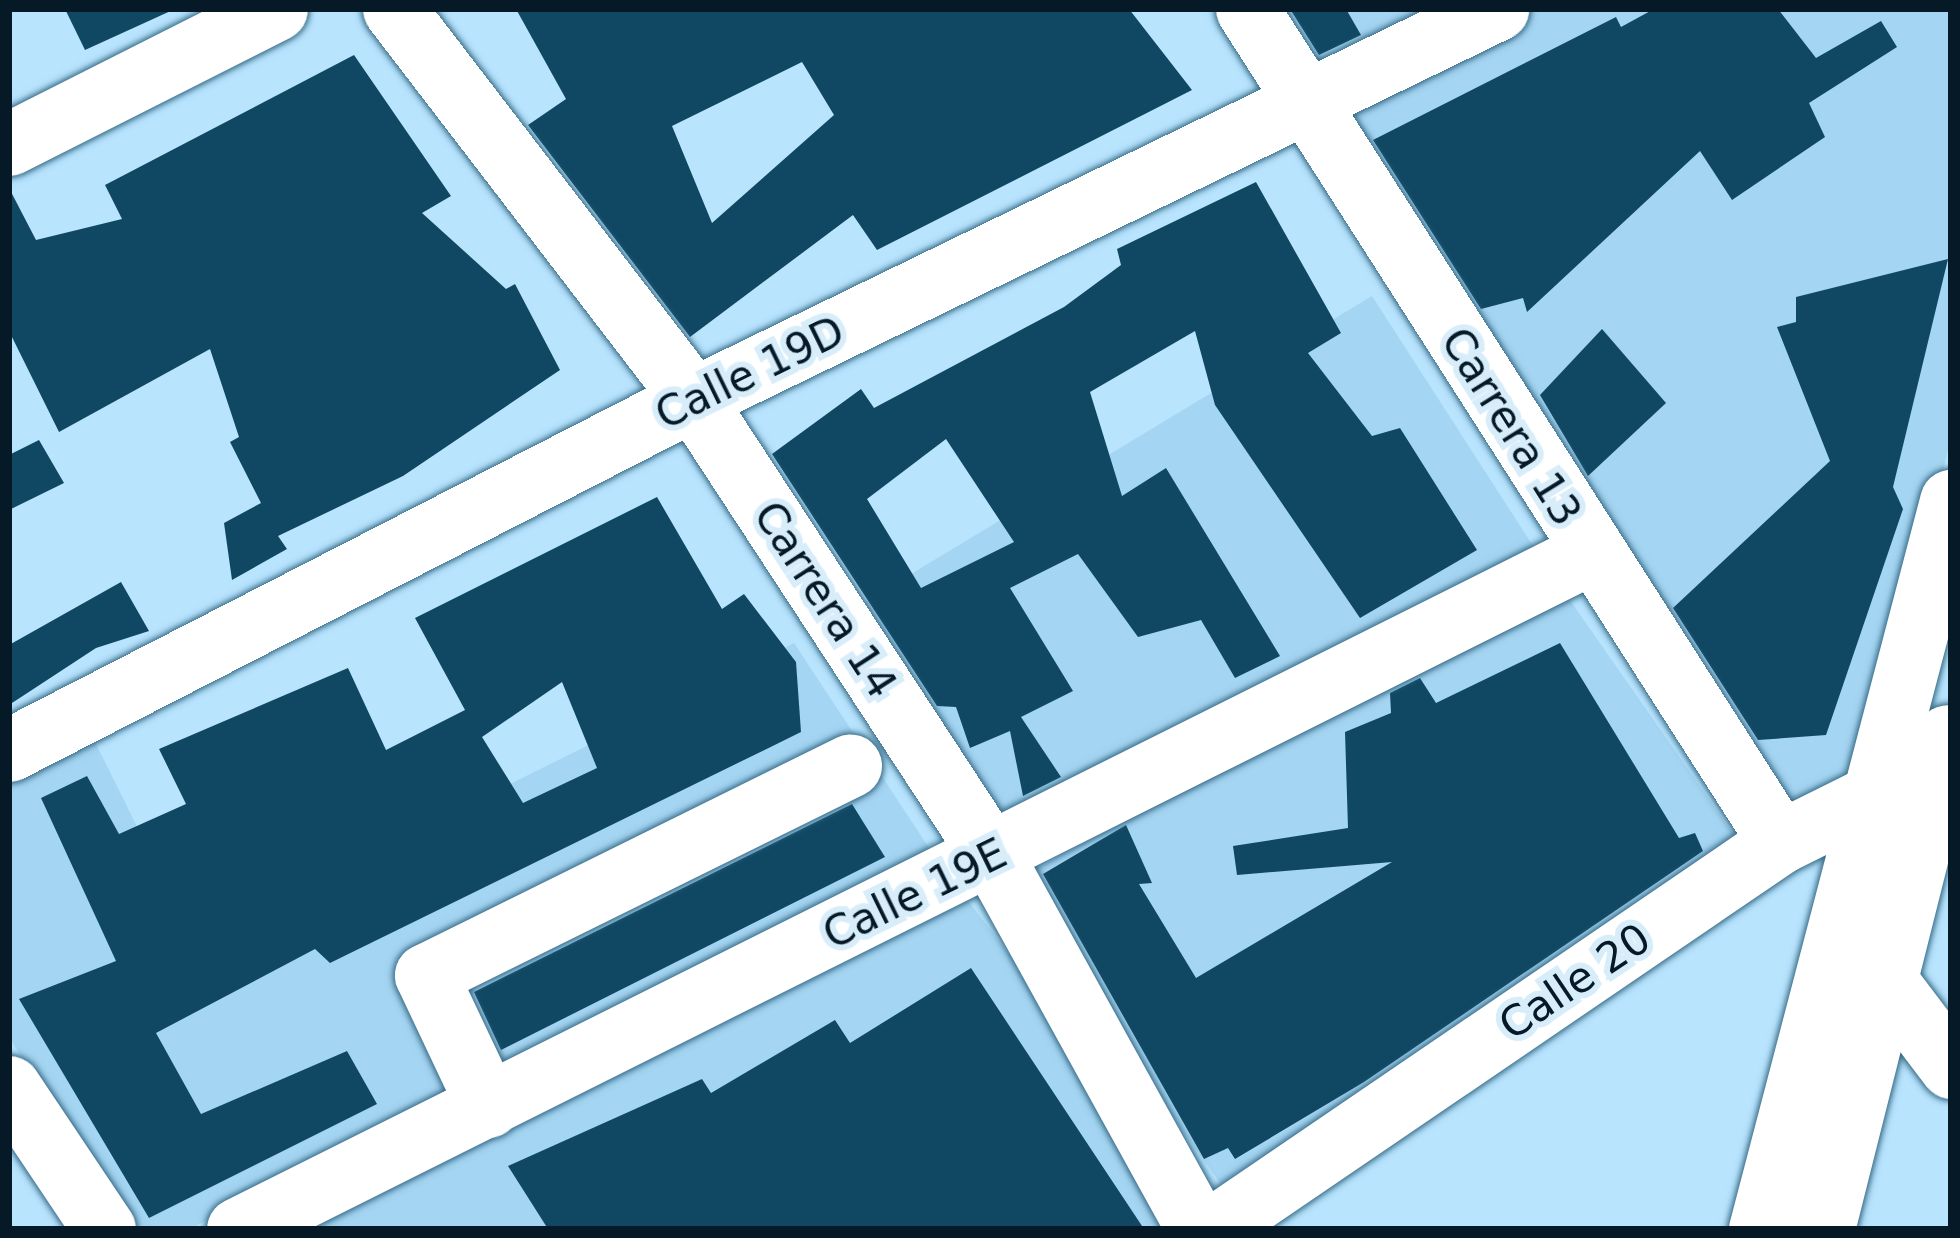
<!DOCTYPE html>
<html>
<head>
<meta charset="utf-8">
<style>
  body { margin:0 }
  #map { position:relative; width:1960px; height:1238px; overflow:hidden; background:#b8e4fe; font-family:"DejaVu Sans",sans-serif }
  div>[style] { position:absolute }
  .built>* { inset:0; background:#a4d5f2 }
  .building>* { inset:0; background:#104863 }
  .roads { filter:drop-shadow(0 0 3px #356a86) drop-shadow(0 0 3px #356a86) }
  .minor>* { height:63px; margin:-31.5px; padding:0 31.5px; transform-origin:31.5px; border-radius:31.5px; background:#fff }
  span { translate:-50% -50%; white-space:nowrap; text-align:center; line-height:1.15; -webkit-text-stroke:12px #d8edfa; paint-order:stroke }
  .street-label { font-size:42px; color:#051a26 }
  .frame { position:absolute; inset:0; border:12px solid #051a26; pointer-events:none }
</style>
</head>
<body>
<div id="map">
  <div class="built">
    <div style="clip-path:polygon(1271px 9px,1432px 9px,1303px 73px)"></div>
    <div style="clip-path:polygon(1477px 9px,1951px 9px,1951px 438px,1867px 780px,1786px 835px,1282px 99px)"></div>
    <div style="clip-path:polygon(1372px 296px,1535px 549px,965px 858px,815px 632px)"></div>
    <div style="clip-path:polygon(1558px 583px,1752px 861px,1221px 1184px,1005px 886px)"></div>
    <div style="clip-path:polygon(794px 643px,939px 863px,189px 1229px,127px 1229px,9px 1037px,9px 764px,87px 726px,194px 941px)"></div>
    <div style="clip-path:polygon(968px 901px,1204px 1207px,1169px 1229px,262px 1229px)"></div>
  </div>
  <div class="building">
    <div style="clip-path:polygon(65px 9px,175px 9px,85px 50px)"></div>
    <div style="clip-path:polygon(evenodd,516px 9px,1129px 9px,1192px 90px,877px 250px,853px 215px,690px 337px,528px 125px,566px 99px,516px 9px,802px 62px,834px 115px,712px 223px,672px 126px,802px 62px)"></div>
    <div style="clip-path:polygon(1290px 9px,1346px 9px,1361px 35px,1319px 55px)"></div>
    <div style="clip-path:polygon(1654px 9px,1778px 9px,1816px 58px,1881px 21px,1897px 47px,1809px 103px,1825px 137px,1732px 200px,1700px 151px,1527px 312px,1523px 298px,1481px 309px,1373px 140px,1616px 17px,1621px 27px)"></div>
    <div style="clip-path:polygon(354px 55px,451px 196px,422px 213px,506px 289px,515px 284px,560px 370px,403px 476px,278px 536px,287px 549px,232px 580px,224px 523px,261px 503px,230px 442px,239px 437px,210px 349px,59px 432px,9px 331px,9px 188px,36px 240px,122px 219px,105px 185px)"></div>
    <div style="clip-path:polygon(evenodd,1256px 182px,1341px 333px,1308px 353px,1372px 436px,1400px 428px,1477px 550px,1360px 618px,1215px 405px,1195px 331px,1090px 392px,1122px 496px,1166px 468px,1280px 656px,1235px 678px,1201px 620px,1138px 637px,1078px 554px,1010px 588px,1073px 691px,1021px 717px,1061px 777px,1023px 796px,1010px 731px,970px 748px,956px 707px,937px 706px,772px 454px,861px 389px,874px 408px,1064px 307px,1121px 265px,1117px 249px,1256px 182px,946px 439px,1014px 542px,921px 588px,867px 499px,946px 439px)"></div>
    <div style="clip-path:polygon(1948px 259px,1893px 487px,1903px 509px,1826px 735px,1758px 740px,1673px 608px,1830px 461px,1777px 327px,1796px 322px,1796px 297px)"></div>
    <div style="clip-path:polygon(1602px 329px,1666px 403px,1588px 476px,1540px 395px)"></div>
    <div style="clip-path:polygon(39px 440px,64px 483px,9px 510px,9px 455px)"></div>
    <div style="clip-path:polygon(evenodd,657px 497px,722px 609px,744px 594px,796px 662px,801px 732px,330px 963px,315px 949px,156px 1033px,201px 1114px,347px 1051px,377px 1104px,149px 1218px,19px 999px,116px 961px,41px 798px,87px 776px,119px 834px,186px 804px,159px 749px,348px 668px,386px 750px,465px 710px,415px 618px,657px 497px,562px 682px,597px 768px,523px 803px,482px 737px,562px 682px)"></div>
    <div style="clip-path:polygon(121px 582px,149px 631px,96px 648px,9px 705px,9px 645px)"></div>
    <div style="clip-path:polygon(1560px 643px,1679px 838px,1695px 833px,1703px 851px,1364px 1082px,1235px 1159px,1228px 1148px,1204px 1159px,1043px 874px,1126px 825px,1152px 883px,1139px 884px,1196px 978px,1392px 862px,1237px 875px,1233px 846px,1348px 828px,1345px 732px,1391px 713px,1390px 693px,1420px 678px,1436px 703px)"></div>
    <div style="clip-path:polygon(852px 804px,885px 857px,501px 1050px,474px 992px)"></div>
    <div style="clip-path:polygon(971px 968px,1144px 1229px,548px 1229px,508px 1166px,702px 1079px,711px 1093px,835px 1020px,850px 1043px)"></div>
  </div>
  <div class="roads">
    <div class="minor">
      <div style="left:394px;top:9px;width:491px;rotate:52.5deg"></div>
      <div style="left:693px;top:399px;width:546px;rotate:56.8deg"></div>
      <div style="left:992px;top:856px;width:426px;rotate:61.1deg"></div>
      <div style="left:1247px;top:9px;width:989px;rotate:57.39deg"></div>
      <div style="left:9px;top:144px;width:299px;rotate:-26.8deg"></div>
      <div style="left:9px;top:750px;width:769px;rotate:-27.16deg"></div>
      <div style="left:693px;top:399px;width:894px;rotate:-25.88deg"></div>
      <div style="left:1886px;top:981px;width:108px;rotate:52.9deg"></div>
      <div style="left:9px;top:1087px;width:171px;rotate:56.2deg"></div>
      <div style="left:488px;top:1106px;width:145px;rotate:-115.3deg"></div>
      <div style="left:426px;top:975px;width:473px;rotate:-26.3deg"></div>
      <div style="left:238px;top:1229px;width:1509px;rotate:-26.57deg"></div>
      <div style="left:1212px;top:1229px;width:687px;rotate:-34.27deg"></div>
      <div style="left:1780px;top:842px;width:191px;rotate:-26.4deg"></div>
      <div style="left:1760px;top:1229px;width:753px;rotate:-75.3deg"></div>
      <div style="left:1823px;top:1229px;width:508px;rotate:-75.88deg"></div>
    </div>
  </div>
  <div class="street-label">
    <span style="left:750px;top:373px;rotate:-26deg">Calle 19D</span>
    <span style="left:1511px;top:427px;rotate:58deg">Carrera 13</span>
    <span style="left:825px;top:600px;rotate:57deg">Carrera 14</span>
    <span style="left:915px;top:894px;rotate:-26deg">Calle 19E</span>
    <span style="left:1575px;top:982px;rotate:-34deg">Calle 20</span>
  </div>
  <div class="frame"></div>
</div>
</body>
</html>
